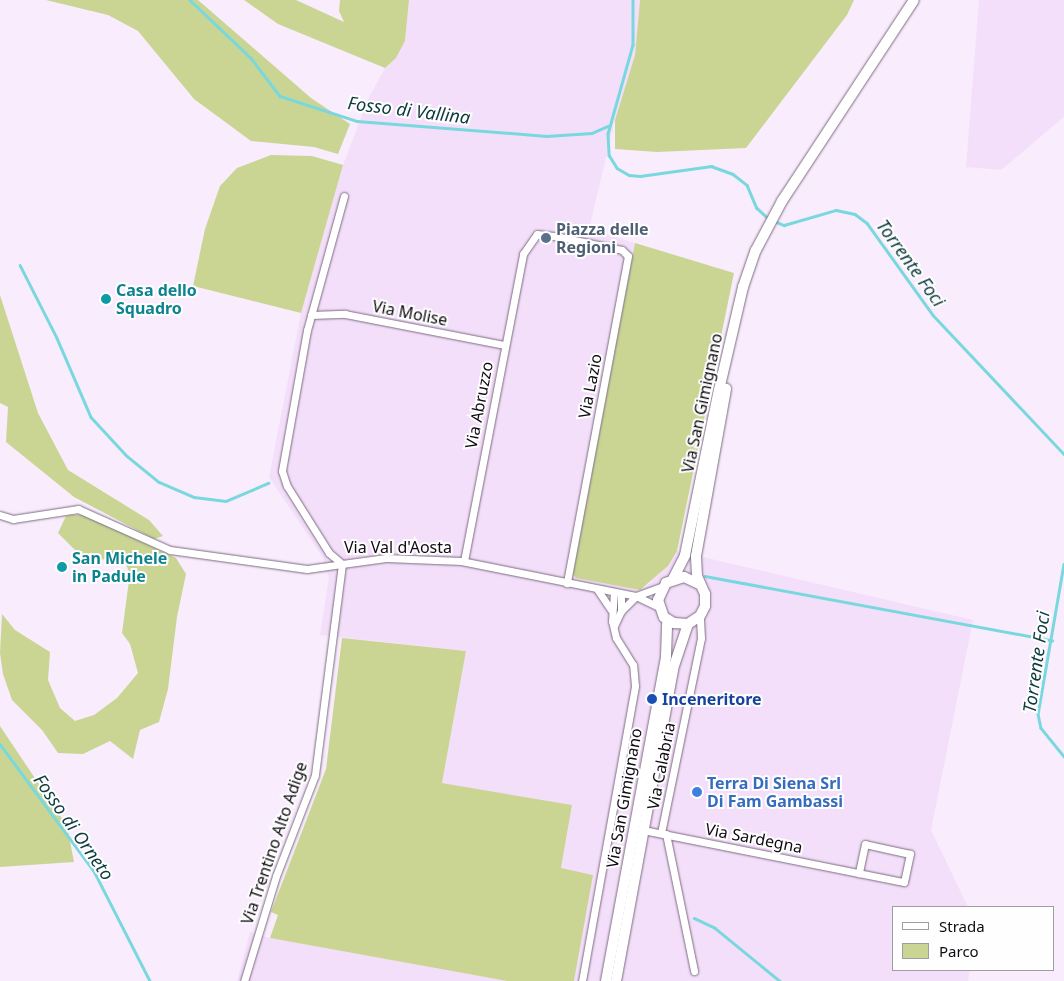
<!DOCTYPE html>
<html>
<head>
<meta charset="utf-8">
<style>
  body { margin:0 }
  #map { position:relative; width:1064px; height:981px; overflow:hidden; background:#f9ecfd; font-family:"Noto Sans",sans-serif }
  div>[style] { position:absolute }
  .built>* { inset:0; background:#f4dffb }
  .green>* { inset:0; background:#cad594 }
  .stream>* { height:2.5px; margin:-1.25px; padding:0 1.25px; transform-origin:1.25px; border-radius:1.25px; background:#79d8de }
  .roads { filter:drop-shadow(0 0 1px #7b6c7f) drop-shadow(0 0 1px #7b6c7f) }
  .minor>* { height:7px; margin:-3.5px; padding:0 3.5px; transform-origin:3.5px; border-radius:3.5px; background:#fff }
  .secondary>* { height:10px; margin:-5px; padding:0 5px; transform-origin:5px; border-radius:5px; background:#fff }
  .dots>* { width:14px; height:14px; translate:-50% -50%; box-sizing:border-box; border:2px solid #fefefe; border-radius:50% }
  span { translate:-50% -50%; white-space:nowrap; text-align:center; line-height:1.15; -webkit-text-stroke:4px #fefefe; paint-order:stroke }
  .service-label { font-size:16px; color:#4e5e75; font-weight:700 }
  .left { translate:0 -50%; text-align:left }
  .culture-label { font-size:16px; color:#0d838f; font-weight:700 }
  .street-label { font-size:16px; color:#100b12 }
  .transit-label { font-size:16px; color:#164399; font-weight:700 }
  .shop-label { font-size:16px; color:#366cbe; font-weight:700 }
  .water-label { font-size:18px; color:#0d3b3d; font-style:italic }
  .legend { position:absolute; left:892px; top:906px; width:162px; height:65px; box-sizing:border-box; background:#fefefe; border:1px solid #9f9da0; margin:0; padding:6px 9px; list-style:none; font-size:15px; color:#100b12 }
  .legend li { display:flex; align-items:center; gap:10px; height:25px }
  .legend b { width:25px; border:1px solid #9f9da0 }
</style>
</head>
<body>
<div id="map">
  <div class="built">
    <div style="clip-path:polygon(409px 0,640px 0,635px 55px,615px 120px,589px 229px,635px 243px,573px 574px,644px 588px,668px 566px,677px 551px,973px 620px,931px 830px,968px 907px,893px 907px,893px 970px,970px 970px,968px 981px,574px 981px,592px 875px,561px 869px,572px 805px,442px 783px,466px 651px,320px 635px,329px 578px,323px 558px,269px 477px,301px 313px,343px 165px,369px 97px,385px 68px,396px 58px,405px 41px)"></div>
    <div style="clip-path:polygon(979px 0,1064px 0,1064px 117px,1001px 170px,966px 167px)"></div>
    <div style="clip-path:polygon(250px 932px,270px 938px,507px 981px,237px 981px)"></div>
  </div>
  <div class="green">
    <div style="clip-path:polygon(46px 0,198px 0,311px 98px,350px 124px,338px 154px,314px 147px,251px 141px,194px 99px,138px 31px,108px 15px)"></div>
    <div style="clip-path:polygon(244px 0,296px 0,344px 22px,339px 11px,340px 0,409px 0,405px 41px,396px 58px,385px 68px,278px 24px)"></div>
    <div style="clip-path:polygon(640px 0,854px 0,847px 15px,746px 148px,657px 152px,615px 149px,615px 120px,635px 55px)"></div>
    <div style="clip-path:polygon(271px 155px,312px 156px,343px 165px,301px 313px,193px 286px,205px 229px,220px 186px,237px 168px)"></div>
    <div style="clip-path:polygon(635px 243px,734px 273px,677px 551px,668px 566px,640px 590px,576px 578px,573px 574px)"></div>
    <div style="clip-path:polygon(0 295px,38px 413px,68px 470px,149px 520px,163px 536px,154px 539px,74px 497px,6px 442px,8px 407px,0 403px)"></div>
    <div style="clip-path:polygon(71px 515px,84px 515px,176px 558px,186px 574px,177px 617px,168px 689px,159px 722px,140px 730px,133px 759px,110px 741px,83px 754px,58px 753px,42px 730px,12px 700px,3px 674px,0 653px,2px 614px,15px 630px,50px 652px,48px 680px,60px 708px,75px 721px,94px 715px,117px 698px,138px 673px,130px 644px,122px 633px,130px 573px,121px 555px,88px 563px,58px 533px,66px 516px)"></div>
    <div style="clip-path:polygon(342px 638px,466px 651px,442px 783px,572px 805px,561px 868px,593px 875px,574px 981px,507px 981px,270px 938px,278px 915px,271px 912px,326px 769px)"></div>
    <div style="clip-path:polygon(0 726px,67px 826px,74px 862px,0 867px)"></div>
  </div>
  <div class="stream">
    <div style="left:190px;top:0;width:84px;rotate:43.6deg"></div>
    <div style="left:251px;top:58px;width:48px;rotate:52.7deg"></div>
    <div style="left:280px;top:96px;width:81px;rotate:18deg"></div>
    <div style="left:357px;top:121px;width:190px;rotate:4.5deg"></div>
    <div style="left:546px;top:136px;width:46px;rotate:-3.7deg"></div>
    <div style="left:592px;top:133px;width:17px;rotate:-24deg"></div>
    <div style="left:633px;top:0;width:45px;rotate:90deg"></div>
    <div style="left:633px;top:45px;width:92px;rotate:105.7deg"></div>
    <div style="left:608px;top:134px;width:21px;rotate:87deg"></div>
    <div style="left:609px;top:155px;width:15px;rotate:58deg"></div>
    <div style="left:617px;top:168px;width:14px;rotate:30deg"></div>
    <div style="left:629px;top:175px;width:11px;rotate:5deg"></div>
    <div style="left:640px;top:176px;width:72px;rotate:-8deg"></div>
    <div style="left:711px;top:166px;width:23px;rotate:20deg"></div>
    <div style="left:733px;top:174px;width:18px;rotate:38deg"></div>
    <div style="left:747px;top:185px;width:25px;rotate:67deg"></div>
    <div style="left:757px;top:208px;width:16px;rotate:43deg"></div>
    <div style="left:774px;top:221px;width:11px;rotate:22deg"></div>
    <div style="left:784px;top:225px;width:54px;rotate:-16.1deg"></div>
    <div style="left:836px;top:210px;width:19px;rotate:12deg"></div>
    <div style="left:855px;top:214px;width:15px;rotate:37deg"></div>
    <div style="left:867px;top:223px;width:113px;rotate:54.3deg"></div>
    <div style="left:933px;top:315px;width:191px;rotate:46.7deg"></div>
    <div style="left:20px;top:265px;width:82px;rotate:63.1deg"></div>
    <div style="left:57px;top:338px;width:86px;rotate:66.7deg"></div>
    <div style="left:91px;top:417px;width:53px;rotate:47.3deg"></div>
    <div style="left:127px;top:456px;width:41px;rotate:39.1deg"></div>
    <div style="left:159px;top:482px;width:38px;rotate:23deg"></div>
    <div style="left:194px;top:497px;width:32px;rotate:7deg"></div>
    <div style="left:226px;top:501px;width:46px;rotate:-23.2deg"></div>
    <div style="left:1064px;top:564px;width:152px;rotate:99.8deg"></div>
    <div style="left:1038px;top:714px;width:14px;rotate:78deg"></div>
    <div style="left:1041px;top:728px;width:36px;rotate:51deg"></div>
    <div style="left:705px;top:576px;width:353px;rotate:10.5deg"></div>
    <div style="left:0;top:744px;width:158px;rotate:53.5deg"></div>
    <div style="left:94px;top:871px;width:123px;rotate:63deg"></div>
    <div style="left:694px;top:918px;width:23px;rotate:25deg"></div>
    <div style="left:715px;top:928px;width:84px;rotate:39.2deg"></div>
  </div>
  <div class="roads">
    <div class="minor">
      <div style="left:344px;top:196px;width:139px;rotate:105.4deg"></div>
      <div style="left:307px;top:330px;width:143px;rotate:100.1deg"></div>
      <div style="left:282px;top:471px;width:16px;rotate:72deg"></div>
      <div style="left:287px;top:486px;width:79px;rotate:57.9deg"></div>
      <div style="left:329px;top:553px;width:17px;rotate:40deg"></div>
      <div style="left:342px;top:564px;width:44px;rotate:-7.8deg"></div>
      <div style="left:386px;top:558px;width:75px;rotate:2.3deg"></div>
      <div style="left:461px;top:561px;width:178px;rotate:11.3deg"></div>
      <div style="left:636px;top:596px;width:25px;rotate:26deg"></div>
      <div style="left:311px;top:315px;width:34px;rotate:-2deg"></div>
      <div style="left:345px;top:314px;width:162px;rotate:11deg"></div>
      <div style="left:0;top:515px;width:14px;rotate:17deg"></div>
      <div style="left:13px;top:519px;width:66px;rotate:-8.7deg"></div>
      <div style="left:78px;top:509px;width:101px;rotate:24deg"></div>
      <div style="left:170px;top:550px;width:138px;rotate:7.9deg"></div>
      <div style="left:307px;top:569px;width:35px;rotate:-8deg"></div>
      <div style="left:342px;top:564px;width:213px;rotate:97.3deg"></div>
      <div style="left:315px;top:775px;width:108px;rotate:111.1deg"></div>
      <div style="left:276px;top:876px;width:110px;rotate:106.9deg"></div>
      <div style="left:464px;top:561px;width:313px;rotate:-79.1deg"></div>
      <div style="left:523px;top:254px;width:24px;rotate:-55deg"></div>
      <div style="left:537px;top:234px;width:23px;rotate:7deg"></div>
      <div style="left:560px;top:237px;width:63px;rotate:11.8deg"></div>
      <div style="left:622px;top:250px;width:8px;rotate:45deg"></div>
      <div style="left:628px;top:256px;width:333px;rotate:100.6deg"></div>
      <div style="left:597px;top:589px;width:25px;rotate:56deg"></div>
      <div style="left:621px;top:594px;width:17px;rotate:90deg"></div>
      <div style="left:636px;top:596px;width:29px;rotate:-20deg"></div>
      <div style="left:614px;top:626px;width:17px;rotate:-65deg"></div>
      <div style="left:621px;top:611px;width:21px;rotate:-45deg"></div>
      <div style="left:643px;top:830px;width:266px;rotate:11.3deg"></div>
      <div style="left:904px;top:882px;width:29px;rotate:-78deg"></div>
      <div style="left:910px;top:854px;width:46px;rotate:-167.5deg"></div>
      <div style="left:865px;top:844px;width:30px;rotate:102deg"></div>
      <div style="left:661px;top:833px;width:199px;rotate:-78.4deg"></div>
      <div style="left:701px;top:638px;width:22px;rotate:-93deg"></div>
      <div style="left:666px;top:834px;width:140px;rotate:78.4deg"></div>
      <div style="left:582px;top:981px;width:300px;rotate:-79.8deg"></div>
      <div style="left:635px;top:686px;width:21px;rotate:-95deg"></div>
      <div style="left:633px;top:665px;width:32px;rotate:-122deg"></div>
      <div style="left:616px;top:638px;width:17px;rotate:-103deg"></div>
      <div style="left:612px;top:621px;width:29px;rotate:-86deg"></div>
    </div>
    <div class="secondary">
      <div style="left:673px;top:579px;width:27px;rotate:-63deg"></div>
      <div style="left:685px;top:555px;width:168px;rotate:-78.4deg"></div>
      <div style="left:719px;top:390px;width:106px;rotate:-76.9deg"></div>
      <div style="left:743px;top:287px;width:39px;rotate:-71deg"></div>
      <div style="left:756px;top:250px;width:55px;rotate:-62deg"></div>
      <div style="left:782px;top:201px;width:240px;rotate:-56.7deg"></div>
      <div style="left:699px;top:584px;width:17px;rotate:-155deg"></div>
      <div style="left:684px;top:577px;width:19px;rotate:162deg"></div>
      <div style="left:666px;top:583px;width:19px;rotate:115deg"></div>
      <div style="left:658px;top:600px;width:18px;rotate:71deg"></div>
      <div style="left:664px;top:617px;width:12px;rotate:31deg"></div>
      <div style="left:674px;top:623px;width:14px;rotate:4deg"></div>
      <div style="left:688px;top:624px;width:14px;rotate:-34deg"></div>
      <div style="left:700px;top:616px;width:11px;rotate:-63deg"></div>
      <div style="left:705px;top:606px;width:12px;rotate:-90deg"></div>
      <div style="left:705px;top:594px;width:20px;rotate:-114deg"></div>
      <div style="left:697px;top:576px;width:20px;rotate:-93deg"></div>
      <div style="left:696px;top:556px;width:170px;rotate:-79.8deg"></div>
      <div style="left:606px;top:981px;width:330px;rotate:-79.5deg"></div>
      <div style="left:666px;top:656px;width:36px;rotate:-88deg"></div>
      <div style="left:616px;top:981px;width:317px;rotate:-79.6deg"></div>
      <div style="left:673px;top:669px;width:47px;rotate:-71.6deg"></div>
    </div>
  </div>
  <div class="dots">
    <div style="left:546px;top:238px;background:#5c6f8a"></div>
    <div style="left:106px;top:299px;background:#0f9aa8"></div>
    <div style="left:62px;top:567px;background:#0f9aa8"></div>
    <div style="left:652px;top:699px;background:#1a4fb4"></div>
    <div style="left:697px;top:792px;background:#3f7fe0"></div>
  </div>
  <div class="service-label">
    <span class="left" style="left:556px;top:238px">Piazza delle<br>Regioni</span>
  </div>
  <div class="culture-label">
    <span class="left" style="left:116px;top:299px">Casa dello<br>Squadro</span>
    <span class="left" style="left:72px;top:567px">San Michele<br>in Padule</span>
  </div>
  <div class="street-label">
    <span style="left:410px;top:313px;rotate:11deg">Via Molise</span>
    <span style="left:590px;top:386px;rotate:-79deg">Via Lazio</span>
    <span style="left:702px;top:403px;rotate:-78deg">Via San Gimignano</span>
    <span style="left:479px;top:405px;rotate:-79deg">Via Abruzzo</span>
    <span style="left:398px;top:547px">Via Val d'Aosta</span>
    <span style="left:661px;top:766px;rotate:-79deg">Via Calabria</span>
    <span style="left:624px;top:798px;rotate:-80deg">Via San Gimignano</span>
    <span style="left:754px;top:838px;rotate:11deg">Via Sardegna</span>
    <span style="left:274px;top:843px;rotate:-71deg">Via Trentino Alto Adige</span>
  </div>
  <div class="transit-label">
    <span class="left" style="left:662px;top:699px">Inceneritore</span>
  </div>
  <div class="shop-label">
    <span class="left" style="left:707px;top:792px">Terra Di Siena Srl<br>Di Fam Gambassi</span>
  </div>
  <div class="water-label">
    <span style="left:409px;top:110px;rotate:7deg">Fosso di Vallina</span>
    <span style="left:911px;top:263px;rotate:54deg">Torrente Foci</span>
    <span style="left:1036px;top:662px;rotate:-82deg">Torrente Foci</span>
    <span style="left:74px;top:827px;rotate:55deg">Fosso di Orneto</span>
  </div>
  <ul class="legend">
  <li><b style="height:6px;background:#fff"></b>Strada</li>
  <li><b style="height:14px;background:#cad594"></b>Parco</li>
  </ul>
</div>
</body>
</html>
